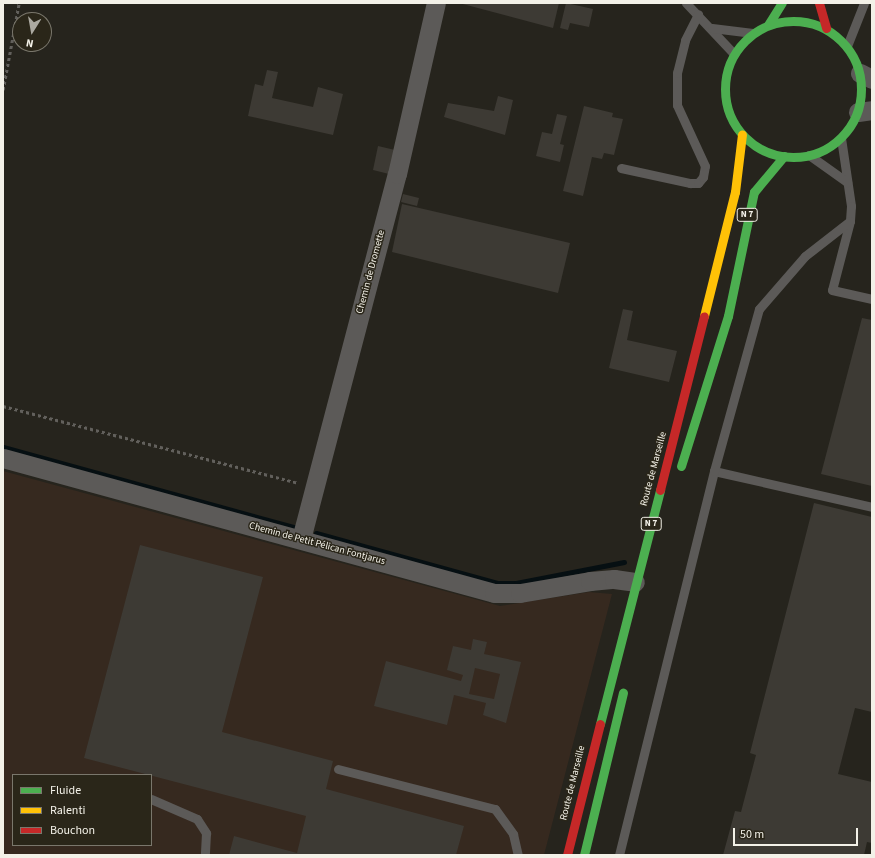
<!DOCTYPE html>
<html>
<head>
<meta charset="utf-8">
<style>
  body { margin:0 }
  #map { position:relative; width:875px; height:858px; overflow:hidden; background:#26241d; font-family:"Source Sans 3",sans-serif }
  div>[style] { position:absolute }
  .industrial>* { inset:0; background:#36291f }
  .stream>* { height:5px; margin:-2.5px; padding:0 2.5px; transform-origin:2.5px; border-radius:2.5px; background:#060f12 }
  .building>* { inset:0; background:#3d3a34 }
  .path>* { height:2.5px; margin-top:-1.25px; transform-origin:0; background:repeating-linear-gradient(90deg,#62605c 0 3px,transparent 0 6px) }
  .lane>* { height:9px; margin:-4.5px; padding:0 4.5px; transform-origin:4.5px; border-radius:4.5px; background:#5c5a58 }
  .street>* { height:19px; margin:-9.5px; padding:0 9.5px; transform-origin:9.5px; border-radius:9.5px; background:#5c5a58 }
  .fast>* { height:9px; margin:-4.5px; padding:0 4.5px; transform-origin:4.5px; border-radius:4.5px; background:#4caf50 }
  .fast>.ring { margin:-4.5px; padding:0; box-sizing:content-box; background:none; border:9px solid #4caf50; border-radius:50% }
  .slow>* { height:9px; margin:-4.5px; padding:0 4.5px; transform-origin:4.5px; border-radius:4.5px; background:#ffc107 }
  .jam>* { height:9px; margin:-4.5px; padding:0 4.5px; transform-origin:4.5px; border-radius:4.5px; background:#c62828 }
  span { translate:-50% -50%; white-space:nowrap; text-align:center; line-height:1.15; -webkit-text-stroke:3px #2a2619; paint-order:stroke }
  .shield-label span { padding:1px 3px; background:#2a2619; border:1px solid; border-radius:3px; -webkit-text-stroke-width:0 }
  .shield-label { font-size:9px; color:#f3f1e8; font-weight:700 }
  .street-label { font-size:10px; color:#f3f1e8 }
  .frame { position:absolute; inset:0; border:4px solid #f3f1e8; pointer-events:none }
  .legend { position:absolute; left:12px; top:774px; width:140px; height:72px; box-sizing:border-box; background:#2a2619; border:1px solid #7a776c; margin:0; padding:5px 7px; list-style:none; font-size:12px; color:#f3f1e8 }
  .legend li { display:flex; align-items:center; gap:8px; height:20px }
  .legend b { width:20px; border:1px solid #7a776c }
  .north { position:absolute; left:12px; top:12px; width:40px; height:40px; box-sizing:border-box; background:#2a2619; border:1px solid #7a776c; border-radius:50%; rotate:191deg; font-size:11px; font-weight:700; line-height:16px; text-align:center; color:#f3f1e8 }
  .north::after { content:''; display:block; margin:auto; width:14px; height:18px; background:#aba9a1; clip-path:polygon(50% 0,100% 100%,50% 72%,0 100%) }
  .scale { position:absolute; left:733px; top:828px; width:125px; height:18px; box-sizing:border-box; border:2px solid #f3f1e8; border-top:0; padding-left:5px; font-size:12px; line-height:14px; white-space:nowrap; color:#f3f1e8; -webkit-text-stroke:3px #2a2619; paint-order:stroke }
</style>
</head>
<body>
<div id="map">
  <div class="industrial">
    <div style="clip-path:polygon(evenodd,3px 471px,500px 606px,589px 592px,612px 594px,544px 855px,3px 855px,3px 471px,13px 775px,151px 775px,151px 845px,13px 845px,13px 775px)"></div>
  </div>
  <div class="stream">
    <div style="left:3px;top:447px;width:302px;rotate:15.4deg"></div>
    <div style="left:316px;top:533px;width:188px;rotate:15.4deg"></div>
    <div style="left:497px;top:583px;width:19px"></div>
    <div style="left:516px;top:583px;width:110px;rotate:-11deg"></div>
  </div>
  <div class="building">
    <div style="clip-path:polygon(459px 3px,559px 3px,553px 28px)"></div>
    <div style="clip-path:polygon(566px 3px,593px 9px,589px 27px,570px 23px,568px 30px,560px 28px)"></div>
    <div style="clip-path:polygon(267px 70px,278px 72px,272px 98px,313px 107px,318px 87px,343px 94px,333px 135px,248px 116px,255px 84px,263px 86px)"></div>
    <div style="clip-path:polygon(498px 96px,513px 100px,505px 135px,444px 117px,448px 103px,494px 111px)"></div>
    <div style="clip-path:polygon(584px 106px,613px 113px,612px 117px,623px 119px,614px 155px,604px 153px,602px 159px,592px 157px,583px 196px,563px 191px)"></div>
    <div style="clip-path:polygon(557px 114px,567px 116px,560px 144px,564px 145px,560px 162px,536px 156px,542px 132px,552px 134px)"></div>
    <div style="clip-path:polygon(378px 146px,395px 150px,389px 174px,373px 170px)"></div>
    <div style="clip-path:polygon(403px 194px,419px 198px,417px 206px,401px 202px)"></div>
    <div style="clip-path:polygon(402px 204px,570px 243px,558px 293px,392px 252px)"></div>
    <div style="clip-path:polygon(623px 309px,633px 311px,627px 340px,677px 351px,669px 382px,609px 368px)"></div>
    <div style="clip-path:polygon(862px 318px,872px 320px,872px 486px,821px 474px)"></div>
    <div style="clip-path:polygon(814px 503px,872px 517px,872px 712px,855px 708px,838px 774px,872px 782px,872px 843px,867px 842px,864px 855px,723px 855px,735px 811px,741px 812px,756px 755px,750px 753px)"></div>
    <div style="clip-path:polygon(140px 545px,263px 577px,222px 732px,333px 761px,326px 789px,464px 826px,456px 855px,229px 855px,234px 836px,297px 853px,306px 816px,84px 758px)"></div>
    <div style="clip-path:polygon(evenodd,473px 639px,487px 642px,484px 654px,521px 662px,506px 723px,483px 715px,486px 703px,454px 695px,447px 725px,374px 706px,386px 661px,461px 681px,463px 675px,447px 670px,453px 646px,471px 650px,473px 639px,475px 668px,500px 674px,494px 699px,469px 694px,475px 668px)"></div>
  </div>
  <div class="path">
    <div style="left:3px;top:90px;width:88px;rotate:-79.6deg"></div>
    <div style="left:3px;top:406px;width:305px;rotate:14.6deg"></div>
  </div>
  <div class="lane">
    <div style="left:686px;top:3px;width:70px;rotate:46.7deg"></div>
    <div style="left:712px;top:28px;width:41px;rotate:7deg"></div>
    <div style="left:847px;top:46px;width:46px;rotate:-68.4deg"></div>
    <div style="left:841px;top:138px;width:69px;rotate:81.6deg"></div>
    <div style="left:851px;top:206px;width:15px;rotate:94deg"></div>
    <div style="left:850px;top:221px;width:71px;rotate:104.6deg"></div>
    <div style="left:832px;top:290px;width:41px;rotate:12.7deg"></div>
    <div style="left:809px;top:155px;width:47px;rotate:35.4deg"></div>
    <div style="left:621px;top:168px;width:71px;rotate:12.3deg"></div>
    <div style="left:690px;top:183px;width:8px"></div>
    <div style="left:698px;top:183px;width:8px;rotate:-50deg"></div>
    <div style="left:703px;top:177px;width:11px;rotate:-80deg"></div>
    <div style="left:705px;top:166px;width:67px;rotate:-114.7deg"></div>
    <div style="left:677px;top:105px;width:32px;rotate:-90deg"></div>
    <div style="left:677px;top:73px;width:34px;rotate:-76deg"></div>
    <div style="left:685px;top:40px;width:29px;rotate:-63deg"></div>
    <div style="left:714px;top:471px;width:162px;rotate:12.8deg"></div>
    <div style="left:338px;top:769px;width:162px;rotate:14.3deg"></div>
    <div style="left:495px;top:809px;width:31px;rotate:54deg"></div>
    <div style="left:513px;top:834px;width:22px;rotate:77deg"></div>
    <div style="left:151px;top:799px;width:50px;rotate:23.5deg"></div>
    <div style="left:197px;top:819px;width:17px;rotate:57deg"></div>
    <div style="left:206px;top:833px;width:22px;rotate:93deg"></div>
    <div style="left:619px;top:855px;width:396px;rotate:-76.1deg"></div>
    <div style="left:714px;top:471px;width:168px;rotate:-74.5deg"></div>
    <div style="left:759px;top:309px;width:70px;rotate:-49deg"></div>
    <div style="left:805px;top:256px;width:57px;rotate:-37.9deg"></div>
  </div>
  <div class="street">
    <div style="left:860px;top:73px;width:13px;rotate:27deg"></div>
    <div style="left:858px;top:112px;width:14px;rotate:-8deg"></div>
    <div style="left:3px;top:458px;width:509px;rotate:15.37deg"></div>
    <div style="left:494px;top:593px;width:26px"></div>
    <div style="left:520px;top:593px;width:71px;rotate:-9.7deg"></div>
    <div style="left:590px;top:581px;width:24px;rotate:-5deg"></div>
    <div style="left:614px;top:579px;width:21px;rotate:8deg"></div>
    <div style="left:301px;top:539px;width:377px;rotate:-75.3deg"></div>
    <div style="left:397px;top:174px;width:175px;rotate:-77.2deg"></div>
  </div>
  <div class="fast">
    <div class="ring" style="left:725px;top:21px;width:127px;height:127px"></div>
    <div style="left:768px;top:25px;width:26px;rotate:-58deg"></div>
    <div style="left:681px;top:466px;width:157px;rotate:-72.6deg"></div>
    <div style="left:728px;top:316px;width:127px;rotate:-78.2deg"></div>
    <div style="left:754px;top:192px;width:47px;rotate:-50.2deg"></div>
    <div style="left:600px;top:724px;width:242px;rotate:-75.6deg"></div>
    <div style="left:584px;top:855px;width:167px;rotate:-76.5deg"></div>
  </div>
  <div class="slow">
    <div style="left:704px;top:316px;width:128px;rotate:-76deg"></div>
    <div style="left:735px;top:192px;width:58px;rotate:-83.1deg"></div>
  </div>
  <div class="jam">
    <div style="left:819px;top:3px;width:26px;rotate:74deg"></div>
    <div style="left:660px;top:490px;width:179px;rotate:-75.8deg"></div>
    <div style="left:567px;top:855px;width:135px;rotate:-75.9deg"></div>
  </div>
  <div class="shield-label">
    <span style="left:747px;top:215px">N 7</span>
    <span style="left:651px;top:524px">N 7</span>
  </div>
  <div class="street-label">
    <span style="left:371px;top:272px;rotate:-75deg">Chemin de Dromette</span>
    <span style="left:654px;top:469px;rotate:-75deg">Route de Marseille</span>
    <span style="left:317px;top:544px;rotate:15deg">Chemin de Petit Pélican Fontjarus</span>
    <span style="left:573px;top:783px;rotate:-76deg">Route de Marseille</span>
  </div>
  <div class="frame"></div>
  <ul class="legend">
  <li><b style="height:5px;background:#4caf50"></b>Fluide</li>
  <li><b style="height:5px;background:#ffc107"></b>Ralenti</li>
  <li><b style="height:5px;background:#c62828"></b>Bouchon</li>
  </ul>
  <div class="north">N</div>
  <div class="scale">50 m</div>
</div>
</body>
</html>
